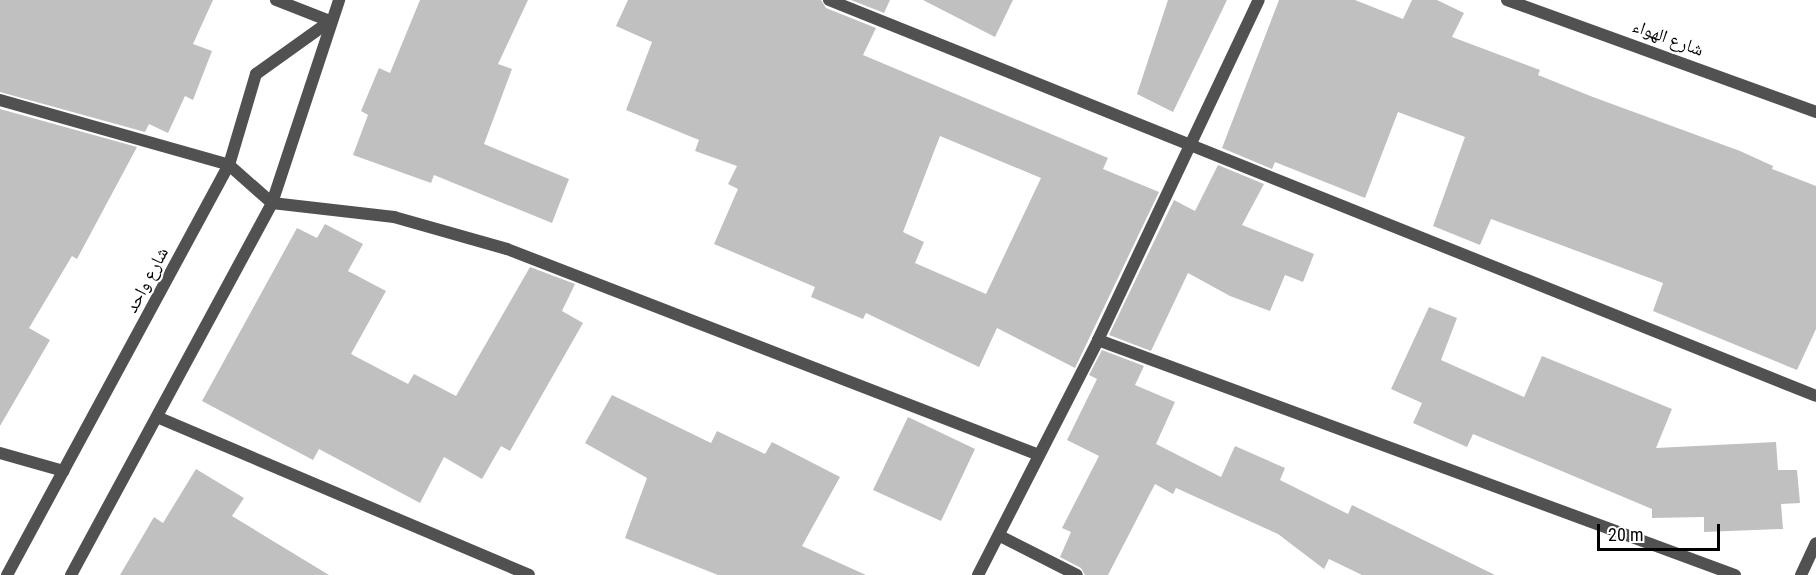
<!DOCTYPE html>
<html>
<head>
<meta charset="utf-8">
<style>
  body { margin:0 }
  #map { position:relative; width:1816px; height:575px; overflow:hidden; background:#fff; font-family:"Roboto Condensed","Noto Naskh Arabic",sans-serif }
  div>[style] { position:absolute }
  .building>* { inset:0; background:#c0c0c0 }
  .minor>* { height:12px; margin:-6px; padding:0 6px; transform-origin:6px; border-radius:6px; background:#515151 }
  .tertiary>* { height:12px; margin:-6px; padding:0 6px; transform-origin:6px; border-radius:6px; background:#515151 }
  span { translate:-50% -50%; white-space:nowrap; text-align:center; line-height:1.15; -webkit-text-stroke:4.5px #fff; paint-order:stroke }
  .street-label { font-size:18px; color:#000 }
  .scale { position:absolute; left:1597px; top:524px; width:123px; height:27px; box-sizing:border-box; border:3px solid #000; border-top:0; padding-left:8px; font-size:18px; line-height:21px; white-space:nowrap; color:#000; -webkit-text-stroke:4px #fff; paint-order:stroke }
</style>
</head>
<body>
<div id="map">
  <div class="building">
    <div style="clip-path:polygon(0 0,213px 0,193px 44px,212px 51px,193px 100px,185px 96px,168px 133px,149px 124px,145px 132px,0 92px)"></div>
    <div style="clip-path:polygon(420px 0,528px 0,498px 64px,512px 69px,484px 144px,569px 179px,552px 223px,434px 175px,431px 183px,353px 155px,368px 115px,361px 111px,379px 68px,390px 73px)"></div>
    <div style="clip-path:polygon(evenodd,628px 0,821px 0,826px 8px,876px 28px,863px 55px,1108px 158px,1103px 169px,1159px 192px,1075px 368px,997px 328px,979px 367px,866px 313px,863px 319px,811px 297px,815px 287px,714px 244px,738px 189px,728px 184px,737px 166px,695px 151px,699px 140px,626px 110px,652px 42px,616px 26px,628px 0,940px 136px,1041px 178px,986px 294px,915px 263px,924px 242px,903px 232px,940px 136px)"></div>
    <div style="clip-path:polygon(851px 0,890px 0,884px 13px)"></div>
    <div style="clip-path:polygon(923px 0,1013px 0,995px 37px)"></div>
    <div style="clip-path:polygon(1168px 0,1227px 0,1173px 112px,1137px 94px)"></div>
    <div style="clip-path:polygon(1279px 0,1355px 0,1403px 19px,1412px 0,1437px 0,1464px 13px,1452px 37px,1540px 70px,1538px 75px,1593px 97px,1740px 151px,1773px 166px,1772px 169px,1816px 186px,1816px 329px,1797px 370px,1653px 311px,1663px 283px,1491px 219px,1480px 245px,1433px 226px,1465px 137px,1398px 112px,1365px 198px,1275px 162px,1272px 169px,1222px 148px)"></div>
    <div style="clip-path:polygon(0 109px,137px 147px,77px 259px,72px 256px,29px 328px,50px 340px,0 426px)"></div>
    <div style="clip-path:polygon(1218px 165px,1264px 184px,1242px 225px,1314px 254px,1303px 282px,1285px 275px,1270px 311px,1230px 296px,1188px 273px,1151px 351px,1109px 335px,1174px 200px,1195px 211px)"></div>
    <div style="clip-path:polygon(325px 224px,363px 244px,348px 271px,386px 291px,351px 354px,408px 384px,414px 374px,456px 396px,530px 267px,575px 284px,562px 311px,583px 323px,510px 451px,501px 446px,482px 479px,444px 457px,420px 503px,319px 449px,313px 460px,202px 401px,297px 228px,317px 238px)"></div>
    <div style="clip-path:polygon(1429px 307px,1457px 318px,1441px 360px,1524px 397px,1542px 356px,1672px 409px,1656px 448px,1776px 442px,1778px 470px,1797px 470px,1800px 503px,1781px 504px,1783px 529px,1704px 532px,1704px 517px,1652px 518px,1652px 509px,1473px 434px,1467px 447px,1413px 423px,1422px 403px,1391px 389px)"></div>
    <div style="clip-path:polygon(1102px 350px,1144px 366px,1135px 385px,1175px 402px,1156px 444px,1221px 477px,1235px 446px,1285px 468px,1280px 480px,1348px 514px,1352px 505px,1495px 575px,1362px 575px,1329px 559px,1324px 569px,1278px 534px,1176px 488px,1173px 494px,1155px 484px,1108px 575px,1085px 575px,1081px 568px,1060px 557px,1071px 532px,1062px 528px,1099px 456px,1067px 440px,1097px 379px,1089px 375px)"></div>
    <div style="clip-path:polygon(612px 395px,711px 443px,717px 431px,765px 454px,772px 442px,840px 477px,802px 546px,866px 575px,718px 575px,625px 538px,647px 478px,585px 443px)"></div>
    <div style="clip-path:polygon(908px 417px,975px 449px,941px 521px,873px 490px)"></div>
    <div style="clip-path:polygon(196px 469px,244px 498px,232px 516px,329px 575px,120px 575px,154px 517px,163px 523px)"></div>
  </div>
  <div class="minor">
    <div style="left:276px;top:0;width:58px;rotate:21.3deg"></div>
    <div style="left:829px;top:0;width:1063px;rotate:21.86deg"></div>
    <div style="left:0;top:100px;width:238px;rotate:15.8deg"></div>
    <div style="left:229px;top:165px;width:57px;rotate:41.5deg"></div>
    <div style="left:272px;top:203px;width:123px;rotate:6.5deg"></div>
    <div style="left:394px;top:217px;width:117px;rotate:15.8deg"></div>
    <div style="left:507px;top:249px;width:570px;rotate:21.17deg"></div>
    <div style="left:1098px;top:340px;width:679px;rotate:20.25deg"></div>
    <div style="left:157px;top:417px;width:404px;rotate:23deg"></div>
    <div style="left:0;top:453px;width:66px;rotate:15.9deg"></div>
    <div style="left:1000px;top:536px;width:86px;rotate:26.9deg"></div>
    <div style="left:978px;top:575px;width:264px;rotate:-62.9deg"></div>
    <div style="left:1098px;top:340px;width:376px;rotate:-64.7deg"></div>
    <div style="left:1801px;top:575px;width:35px;rotate:-65deg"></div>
  </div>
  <div class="tertiary">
    <div style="left:1507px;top:0;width:329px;rotate:19.9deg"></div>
    <div style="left:7px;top:575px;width:466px;rotate:-61.6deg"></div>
    <div style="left:229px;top:165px;width:95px;rotate:-73.5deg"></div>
    <div style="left:256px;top:74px;width:91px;rotate:-35.6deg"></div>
    <div style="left:71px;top:575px;width:423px;rotate:-61.6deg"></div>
    <div style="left:272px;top:203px;width:214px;rotate:-71.7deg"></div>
  </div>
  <div class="street-label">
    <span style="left:1668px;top:38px;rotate:20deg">شارع الهواء</span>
    <span style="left:147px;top:280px;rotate:-62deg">شارع واحد</span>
  </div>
  <div class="scale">20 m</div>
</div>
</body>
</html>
